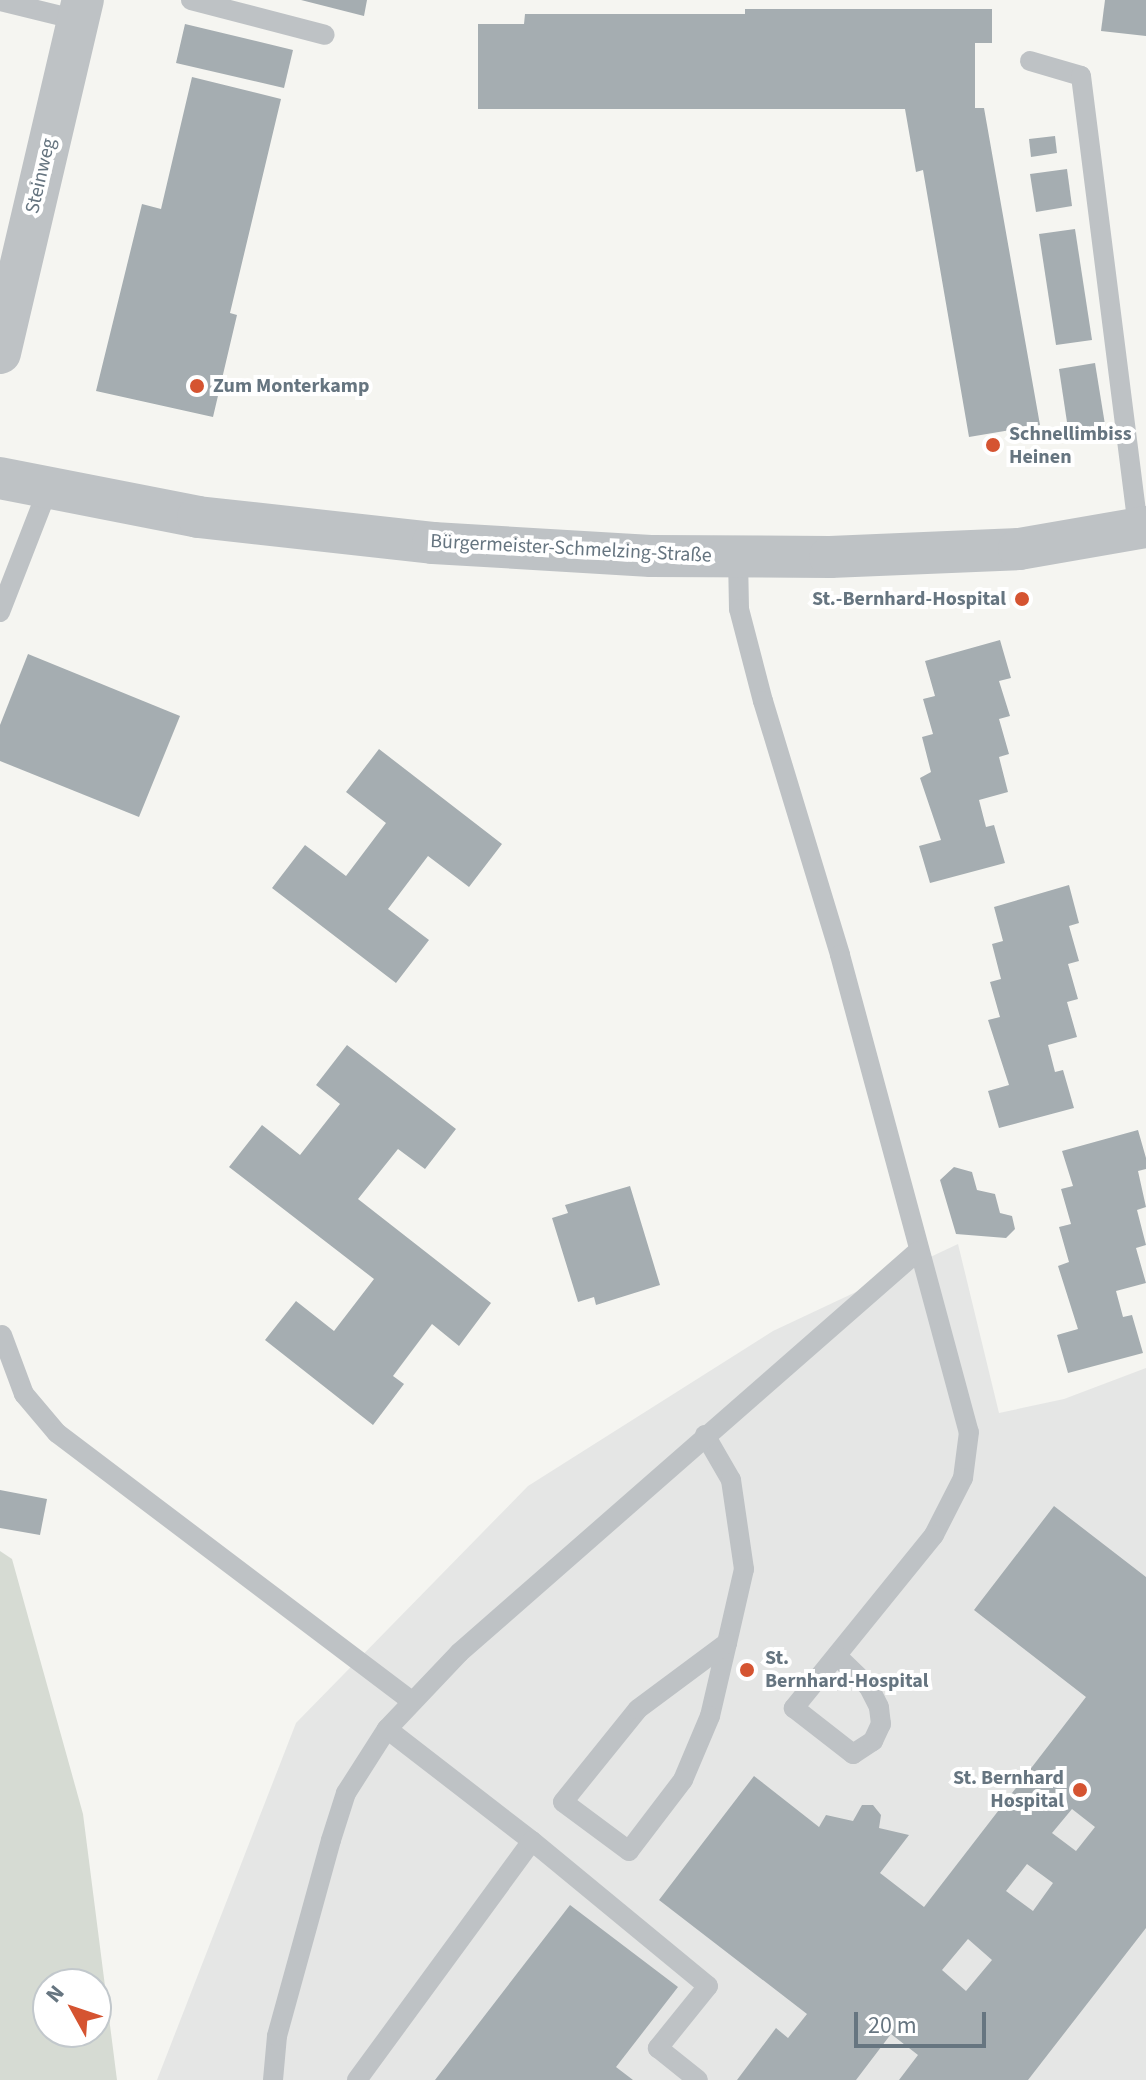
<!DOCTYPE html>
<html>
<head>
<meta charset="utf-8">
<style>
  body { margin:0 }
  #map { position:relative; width:1146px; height:2080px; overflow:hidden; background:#f5f5f1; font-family:"Source Sans 3",sans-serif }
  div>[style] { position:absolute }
  .built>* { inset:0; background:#e5e6e5 }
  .green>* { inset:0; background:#d6dbd3 }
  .building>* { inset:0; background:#a5adb1 }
  .lane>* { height:20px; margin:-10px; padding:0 10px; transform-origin:10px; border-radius:10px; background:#bec2c5 }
  .street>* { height:42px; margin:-21px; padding:0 21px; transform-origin:21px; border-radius:21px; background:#bec2c5 }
  .dots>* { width:22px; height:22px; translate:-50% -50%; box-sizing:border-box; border:4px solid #fff; border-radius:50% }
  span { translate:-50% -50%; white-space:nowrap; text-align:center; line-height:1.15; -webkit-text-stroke:8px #fff; paint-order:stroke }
  .street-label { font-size:20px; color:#667580 }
  .poi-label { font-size:20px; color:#667580; font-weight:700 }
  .left { translate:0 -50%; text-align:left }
  .right { translate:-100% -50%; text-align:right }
  .north { position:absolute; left:32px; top:1968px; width:80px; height:80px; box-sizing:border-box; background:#fff; border:2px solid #c2c8cc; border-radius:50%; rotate:310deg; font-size:22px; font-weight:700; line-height:32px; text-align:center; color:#667580 }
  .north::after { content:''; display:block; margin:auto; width:28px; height:36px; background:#d55431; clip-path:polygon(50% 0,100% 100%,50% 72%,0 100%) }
  .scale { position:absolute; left:854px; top:2012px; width:132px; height:36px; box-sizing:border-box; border:4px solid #667580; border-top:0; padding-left:10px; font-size:24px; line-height:28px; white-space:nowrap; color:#667580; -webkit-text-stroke:6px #fff; paint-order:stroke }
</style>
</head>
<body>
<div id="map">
  <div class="built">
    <div style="clip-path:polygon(958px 1244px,999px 1413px,1064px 1399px,1146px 1368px,1146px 2080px,157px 2080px,296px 1723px,528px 1486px,773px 1331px)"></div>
  </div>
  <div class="green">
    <div style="clip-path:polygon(evenodd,0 1551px,12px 1559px,83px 1814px,117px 2080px,0 2080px,0 1551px,96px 1984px,96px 2032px,48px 2032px,48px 1984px,96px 1984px)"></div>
  </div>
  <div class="building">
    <div style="clip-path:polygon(301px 0,367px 0,364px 16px)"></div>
    <div style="clip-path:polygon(1105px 0,1146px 0,1146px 36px,1101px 31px)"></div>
    <div style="clip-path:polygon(745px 9px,992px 9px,992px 43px,975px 43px,975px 108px,984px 108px,1040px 425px,969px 437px,923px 170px,916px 172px,905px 109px,478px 109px,478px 24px,524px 24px,525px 14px,745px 14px)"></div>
    <div style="clip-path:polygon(185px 24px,293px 50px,284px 88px,176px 63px)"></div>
    <div style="clip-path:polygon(192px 77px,281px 99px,230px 313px,237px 315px,213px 417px,96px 391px,142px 204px,161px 209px)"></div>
    <div style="clip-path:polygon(1055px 136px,1057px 153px,1031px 157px,1029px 139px)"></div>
    <div style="clip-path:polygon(1067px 169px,1072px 206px,1036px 212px,1030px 174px)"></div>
    <div style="clip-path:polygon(1075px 229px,1092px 340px,1056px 345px,1039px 234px)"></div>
    <div style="clip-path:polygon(1095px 363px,1107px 437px,1070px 442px,1059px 369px)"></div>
    <div style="clip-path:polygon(1000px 640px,1011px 678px,999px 681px,1010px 716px,999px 719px,1009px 754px,999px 757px,1008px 792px,979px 800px,986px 827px,994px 825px,1005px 863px,930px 883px,919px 846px,941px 840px,920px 778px,931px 772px,922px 737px,933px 734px,923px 699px,935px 696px,925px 661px)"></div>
    <div style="clip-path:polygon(28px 654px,180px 716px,139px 817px,0 761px,0 725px)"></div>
    <div style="clip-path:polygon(379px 749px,502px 844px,469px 887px,428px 856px,388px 909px,429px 940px,396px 983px,272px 888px,305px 845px,346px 876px,386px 823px,346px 792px)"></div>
    <div style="clip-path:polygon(1069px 885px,1079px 923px,1069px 926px,1079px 961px,1068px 964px,1078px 999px,1067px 1002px,1077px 1037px,1048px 1045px,1055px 1072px,1063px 1070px,1074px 1108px,999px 1128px,988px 1091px,1009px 1085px,988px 1020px,1000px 1017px,990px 982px,1001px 979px,992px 944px,1003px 941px,994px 907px)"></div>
    <div style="clip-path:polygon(347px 1045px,456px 1129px,425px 1169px,398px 1149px,358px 1199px,491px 1303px,459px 1346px,432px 1324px,393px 1376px,404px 1384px,373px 1425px,265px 1340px,296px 1301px,334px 1331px,374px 1279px,229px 1167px,262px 1125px,300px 1155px,340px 1104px,316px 1085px)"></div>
    <div style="clip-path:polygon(1138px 1130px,1146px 1158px,1146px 1169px,1138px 1171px,1146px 1207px,1137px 1210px,1146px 1245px,1136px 1248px,1146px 1283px,1116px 1291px,1123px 1317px,1132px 1315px,1143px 1353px,1068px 1373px,1057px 1335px,1078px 1329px,1058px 1266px,1069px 1262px,1059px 1227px,1071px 1224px,1061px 1189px,1073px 1186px,1062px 1151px)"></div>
    <div style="clip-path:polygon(954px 1167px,972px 1172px,977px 1190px,995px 1194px,1000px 1213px,1012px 1216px,1015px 1229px,1006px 1238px,956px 1234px,940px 1180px)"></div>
    <div style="clip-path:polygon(630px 1186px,660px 1285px,596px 1305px,594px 1297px,578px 1302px,552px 1218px,568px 1213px,565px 1205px)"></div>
    <div style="clip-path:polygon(0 1490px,47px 1499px,40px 1535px,0 1528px)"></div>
    <div style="clip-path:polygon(evenodd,1054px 1506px,1146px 1577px,1146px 1928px,1028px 2080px,899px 2080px,918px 2055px,891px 2034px,856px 2080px,737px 2080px,776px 2028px,788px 2038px,807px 2014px,659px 1900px,754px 1776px,819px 1827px,826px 1815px,853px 1821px,862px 1805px,873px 1805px,881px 1815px,879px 1828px,909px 1835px,880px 1873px,924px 1907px,1086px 1697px,974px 1610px,1054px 1506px,1072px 1809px,1095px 1827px,1076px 1851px,1052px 1833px,1072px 1809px,1054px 1506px,1027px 1864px,1053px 1883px,1033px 1911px,1006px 1891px,1027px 1864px,1054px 1506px,968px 1939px,992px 1960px,966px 1991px,942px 1970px,968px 1939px)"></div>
    <div style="clip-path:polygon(570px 1905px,678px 1987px,616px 2067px,633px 2080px,435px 2080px)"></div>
  </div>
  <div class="lane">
    <div style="left:191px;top:0;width:138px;rotate:14.6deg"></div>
    <div style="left:0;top:1px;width:80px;rotate:13.7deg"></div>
    <div style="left:1030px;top:61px;width:53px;rotate:16.4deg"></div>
    <div style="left:1081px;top:76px;width:456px;rotate:82.8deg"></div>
    <div style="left:738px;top:557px;width:52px;rotate:88.9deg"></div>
    <div style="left:739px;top:609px;width:95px;rotate:75.4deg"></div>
    <div style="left:763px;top:701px;width:265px;rotate:73.1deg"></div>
    <div style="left:840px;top:955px;width:494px;rotate:74.9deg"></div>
    <div style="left:969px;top:1432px;width:46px;rotate:97.4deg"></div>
    <div style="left:963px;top:1478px;width:64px;rotate:117deg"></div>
    <div style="left:934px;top:1535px;width:223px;rotate:129deg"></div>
    <div style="left:794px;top:1708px;width:75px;rotate:37.9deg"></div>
    <div style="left:853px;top:1754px;width:24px;rotate:-33deg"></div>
    <div style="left:873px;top:1741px;width:19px;rotate:-65deg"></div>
    <div style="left:881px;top:1724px;width:17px;rotate:-97deg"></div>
    <div style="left:879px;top:1707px;width:22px;rotate:-117deg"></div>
    <div style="left:869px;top:1687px;width:45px;rotate:-135.9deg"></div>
    <div style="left:0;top:612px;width:132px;rotate:-68.7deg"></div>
    <div style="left:2px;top:1335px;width:63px;rotate:69.6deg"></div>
    <div style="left:24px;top:1394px;width:51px;rotate:49.8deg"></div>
    <div style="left:57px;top:1433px;width:444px;rotate:37.1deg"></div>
    <div style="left:705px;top:1435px;width:52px;rotate:60deg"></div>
    <div style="left:731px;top:1480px;width:90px;rotate:81.7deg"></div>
    <div style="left:744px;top:1569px;width:76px;rotate:102.9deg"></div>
    <div style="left:727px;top:1643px;width:75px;rotate:103.1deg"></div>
    <div style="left:710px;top:1716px;width:69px;rotate:112.9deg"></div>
    <div style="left:683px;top:1780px;width:89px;rotate:127.3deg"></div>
    <div style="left:629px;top:1851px;width:82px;rotate:-143.4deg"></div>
    <div style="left:563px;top:1802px;width:119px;rotate:-51.1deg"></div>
    <div style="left:638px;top:1709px;width:111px;rotate:-36.6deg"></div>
    <div style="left:387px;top:1729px;width:183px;rotate:37.7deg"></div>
    <div style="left:273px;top:2080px;width:44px;rotate:-84.8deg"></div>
    <div style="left:277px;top:2036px;width:203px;rotate:-74.6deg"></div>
    <div style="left:331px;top:1840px;width:49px;rotate:-72.3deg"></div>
    <div style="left:346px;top:1793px;width:76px;rotate:-57.4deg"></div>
    <div style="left:387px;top:1729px;width:105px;rotate:-46.5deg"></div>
    <div style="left:459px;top:1653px;width:609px;rotate:-41.2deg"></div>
    <div style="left:357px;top:2080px;width:296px;rotate:-53.8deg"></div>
    <div style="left:532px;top:1841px;width:228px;rotate:39.5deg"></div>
    <div style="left:708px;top:1986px;width:80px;rotate:128.9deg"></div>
    <div style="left:658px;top:2048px;width:51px;rotate:38.7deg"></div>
  </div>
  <div class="street">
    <div style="left:0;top:353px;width:363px;rotate:-76.8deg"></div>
    <div style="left:0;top:478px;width:202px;rotate:11.1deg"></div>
    <div style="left:198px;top:517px;width:236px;rotate:6.3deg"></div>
    <div style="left:433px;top:543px;width:218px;rotate:3.4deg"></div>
    <div style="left:651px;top:556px;width:179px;rotate:0.3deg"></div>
    <div style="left:830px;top:557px;width:189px;rotate:-2.4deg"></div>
    <div style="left:1019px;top:549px;width:129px;rotate:-9.8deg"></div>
  </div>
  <div class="dots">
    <div style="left:197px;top:386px;background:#d55431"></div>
    <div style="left:993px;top:445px;background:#d55431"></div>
    <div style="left:1022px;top:599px;background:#d55431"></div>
    <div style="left:747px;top:1670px;background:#d55431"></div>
    <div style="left:1080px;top:1790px;background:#d55431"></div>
  </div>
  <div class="street-label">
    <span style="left:41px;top:176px;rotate:-77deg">Steinweg</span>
    <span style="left:571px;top:549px;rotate:3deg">Bürgermeister-Schmelzing-Straße</span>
  </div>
  <div class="poi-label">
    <span class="left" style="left:213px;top:386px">Zum Monterkamp</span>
    <span class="left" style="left:1009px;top:446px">Schnellimbiss<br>Heinen</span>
    <span class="right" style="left:1006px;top:599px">St.-Bernhard-Hospital</span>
    <span class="left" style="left:765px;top:1670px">St.<br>Bernhard-Hospital</span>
    <span class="right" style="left:1064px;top:1790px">St. Bernhard<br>Hospital</span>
  </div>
  <div class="north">N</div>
  <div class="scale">20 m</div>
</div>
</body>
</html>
